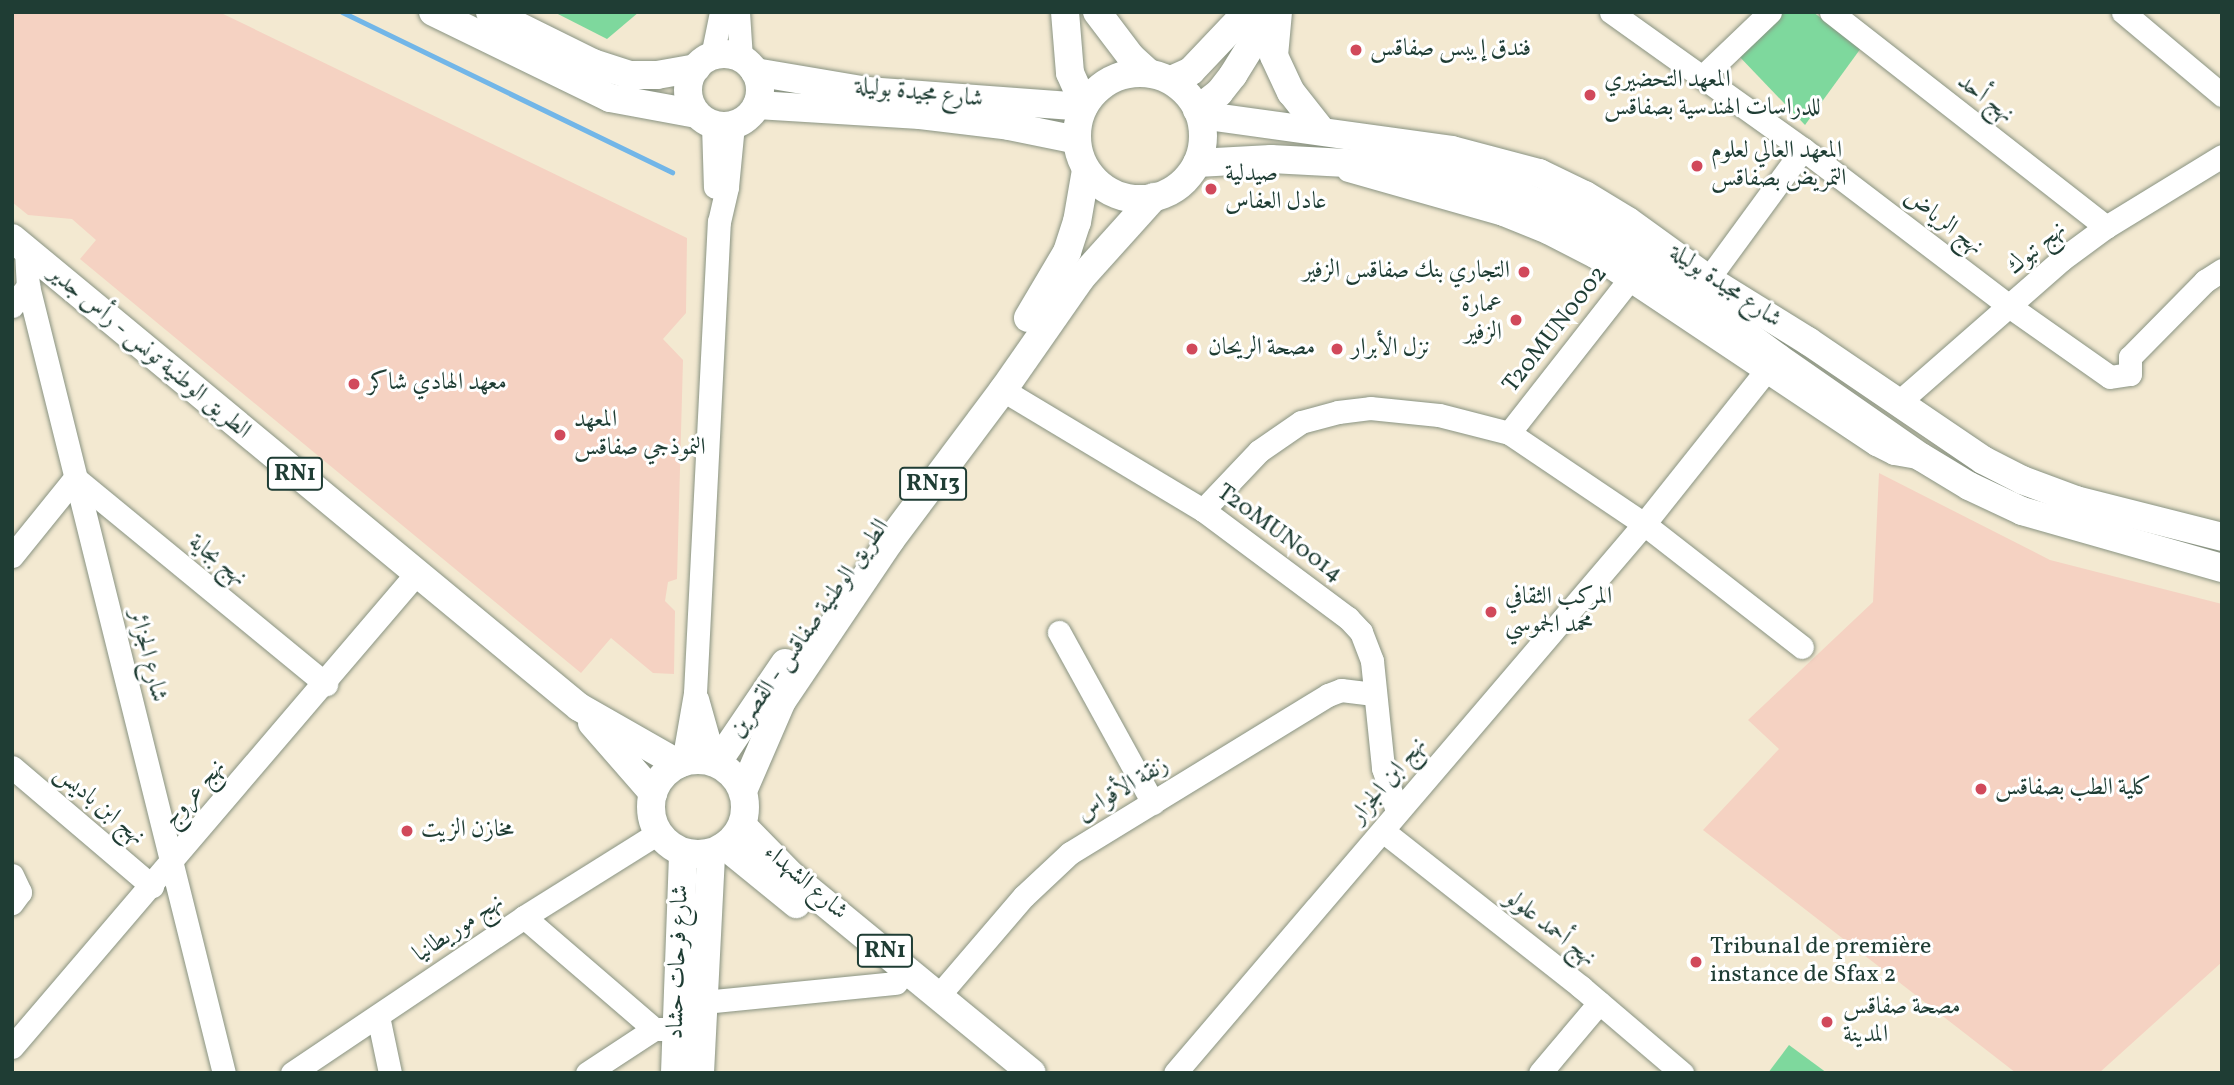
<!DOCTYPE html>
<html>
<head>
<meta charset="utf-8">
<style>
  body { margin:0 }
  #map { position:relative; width:2234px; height:1085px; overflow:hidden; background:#f3e9d1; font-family:Vollkorn,Amiri,serif }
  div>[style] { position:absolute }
  .built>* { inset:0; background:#f5d2c2 }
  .green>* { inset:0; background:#7ed89d }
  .stream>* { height:5px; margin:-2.5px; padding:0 2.5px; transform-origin:2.5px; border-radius:2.5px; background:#72b6e8 }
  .roads { filter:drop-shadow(0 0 2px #899382) drop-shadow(0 0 2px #899382) }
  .minor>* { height:23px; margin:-11.5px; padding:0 11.5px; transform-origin:11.5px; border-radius:11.5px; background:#fff }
  .major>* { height:28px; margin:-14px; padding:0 14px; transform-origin:14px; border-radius:14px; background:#fff }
  .major>.ring { margin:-14px; padding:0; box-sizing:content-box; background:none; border:28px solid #fff; border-radius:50% }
  .dots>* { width:19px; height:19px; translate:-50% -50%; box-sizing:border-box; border:4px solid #fff; border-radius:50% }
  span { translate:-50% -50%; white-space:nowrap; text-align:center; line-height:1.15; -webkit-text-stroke:6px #fff; paint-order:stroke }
  .shield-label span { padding:2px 5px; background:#fff; border:2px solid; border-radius:5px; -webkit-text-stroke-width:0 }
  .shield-label { font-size:23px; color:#1f3d34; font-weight:700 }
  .poi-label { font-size:24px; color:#1f3d34 }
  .left { translate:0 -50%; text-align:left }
  .right { translate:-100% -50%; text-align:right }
  .street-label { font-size:24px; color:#1f3d34 }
  .frame { position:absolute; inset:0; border:14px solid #1f3d34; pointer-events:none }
</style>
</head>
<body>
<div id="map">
  <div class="built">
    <div style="clip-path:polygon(12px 12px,219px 12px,687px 238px,686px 313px,663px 339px,683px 360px,677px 579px,668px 582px,665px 601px,675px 611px,674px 674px,653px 673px,611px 638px,581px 673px,80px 259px,96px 240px,72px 219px,28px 215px,12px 202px)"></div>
    <div style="clip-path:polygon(1879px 473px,2050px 560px,2222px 604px,2222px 962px,2099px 1073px,2016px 1073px,1703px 830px,1779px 749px,1748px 720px,1873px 602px)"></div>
  </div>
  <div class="green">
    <div style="clip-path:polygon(554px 12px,639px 12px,607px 39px)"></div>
    <div style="clip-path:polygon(1784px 12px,1813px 12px,1861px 48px,1805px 125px,1736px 53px)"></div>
    <div style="clip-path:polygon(1789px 1045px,1827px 1073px,1768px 1073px)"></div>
  </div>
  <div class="stream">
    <div style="left:342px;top:12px;width:367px;rotate:25.9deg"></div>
  </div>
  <div class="roads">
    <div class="minor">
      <div style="left:738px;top:12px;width:46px;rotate:86.3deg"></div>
      <div style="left:1611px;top:12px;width:236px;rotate:35.5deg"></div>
      <div style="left:1803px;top:149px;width:259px;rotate:37.3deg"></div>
      <div style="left:2009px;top:306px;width:123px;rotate:35.1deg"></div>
      <div style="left:2110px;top:377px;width:20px;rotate:-9deg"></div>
      <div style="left:2130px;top:374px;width:17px;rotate:-90deg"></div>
      <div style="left:2130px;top:357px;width:107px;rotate:-45.4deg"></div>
      <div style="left:2205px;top:281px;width:20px;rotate:-33deg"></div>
      <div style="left:1831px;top:12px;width:349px;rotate:38deg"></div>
      <div style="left:2123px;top:12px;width:129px;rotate:40deg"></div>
      <div style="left:712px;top:56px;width:45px;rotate:-78.4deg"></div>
      <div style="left:1702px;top:77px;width:94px;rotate:-43.7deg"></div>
      <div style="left:713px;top:125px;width:62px;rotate:88.2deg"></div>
      <div style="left:1348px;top:170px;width:161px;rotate:15.8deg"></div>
      <div style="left:1503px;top:214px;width:48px;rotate:22.2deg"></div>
      <div style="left:1547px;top:232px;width:53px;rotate:27.1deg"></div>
      <div style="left:1594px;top:256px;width:339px;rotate:33.7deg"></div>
      <div style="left:1876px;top:444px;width:20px;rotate:27deg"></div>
      <div style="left:1894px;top:453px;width:23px;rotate:10deg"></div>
      <div style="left:26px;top:251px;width:35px;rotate:87deg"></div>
      <div style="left:28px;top:286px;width:811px;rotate:76.02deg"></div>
      <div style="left:1708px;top:279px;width:161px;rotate:-53.8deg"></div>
      <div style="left:12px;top:306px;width:26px;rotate:-51deg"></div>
      <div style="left:1003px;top:390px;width:233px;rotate:31deg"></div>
      <div style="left:1203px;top:510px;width:181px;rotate:36.7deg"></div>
      <div style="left:1348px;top:618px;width:19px;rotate:47deg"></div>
      <div style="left:1361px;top:632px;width:31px;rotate:69deg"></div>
      <div style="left:1372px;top:661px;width:108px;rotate:84.1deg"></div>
      <div style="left:1383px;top:768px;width:45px;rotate:72deg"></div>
      <div style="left:1899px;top:402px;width:215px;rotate:-41.2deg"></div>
      <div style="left:2061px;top:260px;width:56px;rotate:-36.3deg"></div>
      <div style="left:2106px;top:227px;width:136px;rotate:-31.5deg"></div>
      <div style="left:1509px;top:433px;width:207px;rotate:-51.9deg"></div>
      <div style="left:1203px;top:510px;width:81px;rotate:-46.5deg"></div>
      <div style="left:1259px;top:451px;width:51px;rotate:-34.6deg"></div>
      <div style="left:1301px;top:422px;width:38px;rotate:-15deg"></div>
      <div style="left:1338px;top:412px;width:32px;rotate:-7deg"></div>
      <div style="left:1370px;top:408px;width:69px;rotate:5.8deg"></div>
      <div style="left:1439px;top:415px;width:72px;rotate:14.4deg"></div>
      <div style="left:1509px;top:433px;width:163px;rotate:34deg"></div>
      <div style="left:1644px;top:524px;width:200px;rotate:37.9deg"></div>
      <div style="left:12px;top:556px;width:100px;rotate:-51.1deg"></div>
      <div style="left:75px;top:478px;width:325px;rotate:39.4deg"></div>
      <div style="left:1059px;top:632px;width:195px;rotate:61.2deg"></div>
      <div style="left:697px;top:699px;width:41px;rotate:74.2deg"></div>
      <div style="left:708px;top:738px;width:23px;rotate:85deg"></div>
      <div style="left:683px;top:762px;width:70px;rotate:-80.1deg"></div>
      <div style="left:695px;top:693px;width:472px;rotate:-87.1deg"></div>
      <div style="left:719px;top:222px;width:36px;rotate:-77deg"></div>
      <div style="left:727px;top:187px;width:62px;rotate:-84.5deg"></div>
      <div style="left:12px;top:767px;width:184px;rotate:40.4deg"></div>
      <div style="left:1383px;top:831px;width:252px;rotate:38.2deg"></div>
      <div style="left:1581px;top:987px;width:133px;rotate:40.4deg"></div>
      <div style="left:12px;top:875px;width:19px;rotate:65deg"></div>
      <div style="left:20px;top:892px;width:14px;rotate:126deg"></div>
      <div style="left:524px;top:917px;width:172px;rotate:40.7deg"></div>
      <div style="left:939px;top:995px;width:130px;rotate:-49.4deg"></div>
      <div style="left:1024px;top:896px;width:63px;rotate:-43.1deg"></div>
      <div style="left:1070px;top:853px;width:303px;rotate:-31.5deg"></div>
      <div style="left:1328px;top:695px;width:14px;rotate:-21deg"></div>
      <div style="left:1341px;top:690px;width:33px;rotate:7deg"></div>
      <div style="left:704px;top:1002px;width:193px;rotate:-5.7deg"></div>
      <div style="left:378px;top:1016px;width:58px;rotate:78.1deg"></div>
      <div style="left:12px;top:1047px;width:622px;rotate:-49.5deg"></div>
      <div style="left:292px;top:1073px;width:280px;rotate:-33.9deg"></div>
      <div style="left:524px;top:917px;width:158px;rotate:-32.1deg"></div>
      <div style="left:587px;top:1073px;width:80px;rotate:-33.3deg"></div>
      <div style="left:654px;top:1029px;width:15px"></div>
      <div style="left:1175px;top:1073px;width:722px;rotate:-49.49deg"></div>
      <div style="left:1644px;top:524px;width:213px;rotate:-51.5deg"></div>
      <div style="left:1540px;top:1073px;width:92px;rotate:-49.9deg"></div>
    </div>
    <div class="major">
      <div style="left:433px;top:12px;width:197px;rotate:25.9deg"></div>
      <div style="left:610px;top:98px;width:88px;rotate:10.4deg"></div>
      <div style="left:490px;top:12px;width:115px;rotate:26.3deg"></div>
      <div style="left:593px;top:63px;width:39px;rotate:18deg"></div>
      <div style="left:630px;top:75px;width:27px"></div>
      <div style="left:657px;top:75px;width:40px;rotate:-10deg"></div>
      <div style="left:1065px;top:12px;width:61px;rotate:85.3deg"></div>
      <div style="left:1070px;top:73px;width:34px;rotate:66deg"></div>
      <div style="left:1097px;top:12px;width:56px;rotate:52.9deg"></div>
      <div style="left:1131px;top:57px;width:24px;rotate:42deg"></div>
      <div style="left:1278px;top:12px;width:44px;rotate:95.2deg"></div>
      <div style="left:1274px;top:56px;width:40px;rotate:65deg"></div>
      <div style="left:1291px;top:92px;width:48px;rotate:51.7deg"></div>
      <div class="ring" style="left:688px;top:54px;width:44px;height:44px"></div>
      <div style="left:755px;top:72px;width:114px;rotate:9.6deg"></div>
      <div style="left:867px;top:91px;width:217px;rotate:4.2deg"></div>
      <div class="ring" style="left:1077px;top:73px;width:98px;height:98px"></div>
      <div style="left:1171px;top:80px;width:22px;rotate:-24deg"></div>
      <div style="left:1191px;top:71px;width:81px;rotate:-46.5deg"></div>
      <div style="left:757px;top:105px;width:163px;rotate:3.5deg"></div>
      <div style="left:920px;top:115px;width:90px;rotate:7deg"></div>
      <div style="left:1009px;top:126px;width:69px;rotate:11.6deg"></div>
      <div style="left:1197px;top:110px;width:28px;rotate:-38deg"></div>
      <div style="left:1219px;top:93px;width:23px;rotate:-52deg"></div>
      <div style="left:1233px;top:75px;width:74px;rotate:-58.2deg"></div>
      <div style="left:1200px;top:115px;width:254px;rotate:7.9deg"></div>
      <div style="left:1452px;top:150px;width:90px;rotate:14.8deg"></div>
      <div style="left:1539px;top:173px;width:51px;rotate:25.6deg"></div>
      <div style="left:1585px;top:195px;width:50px;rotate:31.2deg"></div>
      <div style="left:1628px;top:221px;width:99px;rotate:35.9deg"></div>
      <div style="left:1708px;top:279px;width:118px;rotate:31.8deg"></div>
      <div style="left:1808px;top:341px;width:212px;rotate:34.2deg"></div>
      <div style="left:1983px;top:460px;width:44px;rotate:27.1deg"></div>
      <div style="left:2022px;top:480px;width:58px;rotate:20.3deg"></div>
      <div style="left:2076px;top:500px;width:151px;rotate:14.2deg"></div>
      <div style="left:1197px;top:163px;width:74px;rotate:-3.1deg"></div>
      <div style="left:1271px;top:159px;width:113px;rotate:3deg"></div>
      <div style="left:1384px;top:165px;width:94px;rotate:10.5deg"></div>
      <div style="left:1476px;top:182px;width:41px;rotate:15.4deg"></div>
      <div style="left:1516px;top:193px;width:71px;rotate:24deg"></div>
      <div style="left:1581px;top:222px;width:74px;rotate:30.7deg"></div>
      <div style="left:1645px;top:260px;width:164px;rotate:36.3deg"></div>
      <div style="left:1777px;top:357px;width:175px;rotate:34.8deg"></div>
      <div style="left:1921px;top:457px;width:56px;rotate:31.1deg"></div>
      <div style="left:1969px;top:486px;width:59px;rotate:25.3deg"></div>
      <div style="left:2022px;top:511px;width:208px;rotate:15.9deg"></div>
      <div style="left:12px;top:238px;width:736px;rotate:39.6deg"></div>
      <div style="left:579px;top:707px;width:115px;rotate:29.7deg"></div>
      <div style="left:1028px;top:318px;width:77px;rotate:-59.4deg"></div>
      <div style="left:1067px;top:252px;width:32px;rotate:-72deg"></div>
      <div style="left:1077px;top:222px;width:53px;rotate:-80.2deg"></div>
      <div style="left:592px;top:723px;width:93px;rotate:48.9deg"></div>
      <div class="ring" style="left:651px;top:760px;width:66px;height:66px"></div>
      <div style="left:717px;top:763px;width:121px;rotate:-55.8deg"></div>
      <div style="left:743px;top:791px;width:98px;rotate:-66.6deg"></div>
      <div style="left:782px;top:701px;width:193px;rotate:-56deg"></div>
      <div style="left:890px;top:541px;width:189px;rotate:-53.2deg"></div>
      <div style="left:1003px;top:390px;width:136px;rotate:-55.1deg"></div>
      <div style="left:1081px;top:278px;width:109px;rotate:-48deg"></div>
      <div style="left:742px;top:825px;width:71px;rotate:45.6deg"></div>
      <div style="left:792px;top:876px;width:310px;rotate:39.4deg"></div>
      <div style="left:725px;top:846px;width:92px;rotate:39.2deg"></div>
      <div style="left:675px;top:1073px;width:221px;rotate:-87.9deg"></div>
      <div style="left:700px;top:1073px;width:220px;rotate:-87.1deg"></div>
    </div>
  </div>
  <div class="dots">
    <div style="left:1356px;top:50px;background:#d1495b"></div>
    <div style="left:1590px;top:95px;background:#d1495b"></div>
    <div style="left:1697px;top:166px;background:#d1495b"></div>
    <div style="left:1211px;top:189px;background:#d1495b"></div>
    <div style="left:1524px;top:272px;background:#d1495b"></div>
    <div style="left:1516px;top:320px;background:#d1495b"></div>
    <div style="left:1192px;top:349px;background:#d1495b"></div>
    <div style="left:1337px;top:349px;background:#d1495b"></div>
    <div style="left:354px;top:384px;background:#d1495b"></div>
    <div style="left:560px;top:435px;background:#d1495b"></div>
    <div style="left:1491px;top:612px;background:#d1495b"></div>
    <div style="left:1981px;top:789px;background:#d1495b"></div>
    <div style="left:407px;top:831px;background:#d1495b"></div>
    <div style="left:1696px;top:962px;background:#d1495b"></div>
    <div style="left:1827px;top:1022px;background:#d1495b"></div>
  </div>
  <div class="shield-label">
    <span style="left:295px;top:474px">RN1</span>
    <span style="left:933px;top:484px">RN13</span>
    <span style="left:885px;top:951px">RN1</span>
  </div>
  <div class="poi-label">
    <span class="left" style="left:1370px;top:50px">فندق إيبس صفاقس</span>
    <span class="left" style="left:1604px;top:95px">المعهد التحضيري<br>للدراسات الهندسية بصفاقس</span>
    <span class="left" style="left:1711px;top:166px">المعهد العالي لعلوم<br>التمريض بصفاقس</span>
    <span class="left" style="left:1225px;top:189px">صيدلية<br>عادل العفاس</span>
    <span class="right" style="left:1510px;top:272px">التجاري بنك صفاقس الزفير</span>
    <span class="right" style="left:1502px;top:320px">عمارة<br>الزفير</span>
    <span class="left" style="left:1208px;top:349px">مصحة الريحان</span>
    <span class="left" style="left:1351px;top:349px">نزل الأبرار</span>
    <span class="left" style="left:368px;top:384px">معهد الهادي شاكر</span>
    <span class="left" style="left:574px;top:435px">المعهد<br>النموذجي صفاقس</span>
    <span class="left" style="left:1505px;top:612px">المركب الثقافي<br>محمد الجموسي</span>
    <span class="left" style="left:1995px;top:789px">كلية الطب بصفاقس</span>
    <span class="left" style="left:421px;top:831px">مخازن الزيت</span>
    <span class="left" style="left:1710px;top:962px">Tribunal de première<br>instance de Sfax 2</span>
    <span class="left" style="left:1843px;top:1022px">مصحة صفاقس<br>المدينة</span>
  </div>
  <div class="street-label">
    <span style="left:919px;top:94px;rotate:6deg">شارع مجيدة بوليلة</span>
    <span style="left:1985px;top:99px;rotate:38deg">نهج أحد</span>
    <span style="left:1943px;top:223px;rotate:37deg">نهج الرياض</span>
    <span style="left:2037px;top:249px;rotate:-40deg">نهج تبوك</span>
    <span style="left:1725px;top:287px;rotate:34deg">شارع مجيدة بوليلة</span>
    <span style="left:1556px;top:330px;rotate:-52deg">T20MUN0002</span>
    <span style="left:149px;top:353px;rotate:40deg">الطريق الوطنية تونس - رأس جدير</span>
    <span style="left:1279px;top:534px;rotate:36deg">T20MUN0014</span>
    <span style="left:217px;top:561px;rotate:39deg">نهج بجاية</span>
    <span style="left:810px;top:629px;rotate:-55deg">الطريق الوطنية صفاقس - القصرين</span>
    <span style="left:147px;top:656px;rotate:76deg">شارع الجزائر</span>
    <span style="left:1389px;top:781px;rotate:-50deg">نهج ابن الجزار</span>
    <span style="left:1123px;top:790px;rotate:-31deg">زنقة الأقواس</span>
    <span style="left:195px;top:794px;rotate:-49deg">نهج عروج</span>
    <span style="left:99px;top:806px;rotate:40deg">نهج ابن باديس</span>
    <span style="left:805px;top:883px;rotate:41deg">شارع الشهداء</span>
    <span style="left:459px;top:929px;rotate:-34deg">نهج موريطانيا</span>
    <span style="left:1550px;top:929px;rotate:38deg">نهج أحمد علولو</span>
    <span style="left:679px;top:962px;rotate:-88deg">شارع فرحات حشاد</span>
  </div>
  <div class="frame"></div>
</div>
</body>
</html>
